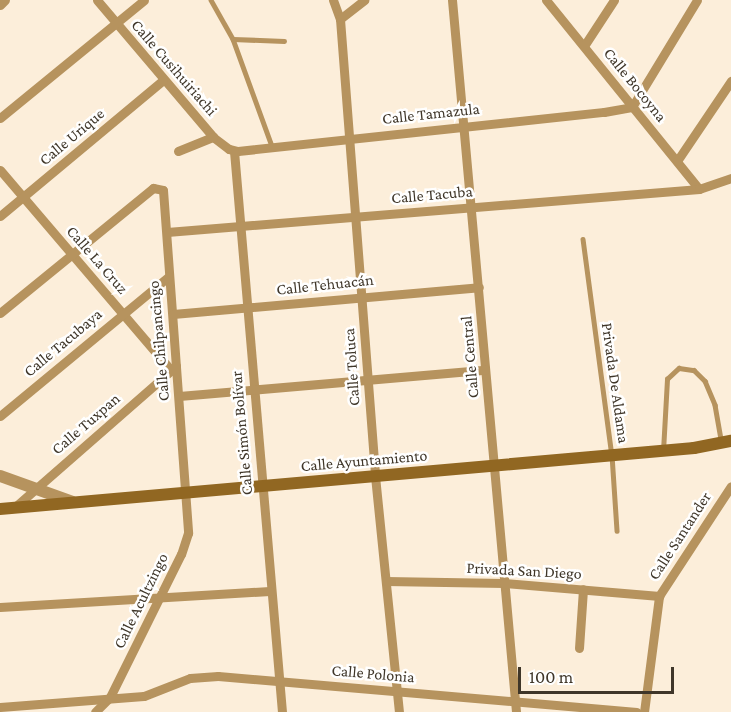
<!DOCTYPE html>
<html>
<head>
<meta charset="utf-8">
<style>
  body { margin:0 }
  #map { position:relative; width:731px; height:712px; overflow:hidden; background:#fceeda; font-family:"Crimson Pro",serif }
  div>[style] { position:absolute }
  .service>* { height:4.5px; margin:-2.25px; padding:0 2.25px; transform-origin:2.25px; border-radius:2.25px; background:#b6935e }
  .minor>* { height:9px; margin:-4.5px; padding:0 4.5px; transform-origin:4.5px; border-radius:4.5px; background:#b6935e }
  .tertiary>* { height:12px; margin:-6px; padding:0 6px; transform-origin:6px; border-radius:6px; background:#b6935e }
  .secondary>* { height:12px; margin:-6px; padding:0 6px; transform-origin:6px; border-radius:6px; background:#916722 }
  span { translate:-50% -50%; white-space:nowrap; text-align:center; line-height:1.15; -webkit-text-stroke:5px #fff; paint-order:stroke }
  .street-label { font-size:16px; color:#3f3629 }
  .scale { position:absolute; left:518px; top:667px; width:156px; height:27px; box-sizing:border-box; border:3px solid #3f3629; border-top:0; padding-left:8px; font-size:18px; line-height:21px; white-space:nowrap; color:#3f3629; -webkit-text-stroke:4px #fff; paint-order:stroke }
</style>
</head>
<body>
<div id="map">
  <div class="service">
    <div style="left:211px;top:0;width:45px;rotate:60.6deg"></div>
    <div style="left:233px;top:39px;width:114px;rotate:70deg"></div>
    <div style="left:233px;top:39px;width:51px;rotate:2.2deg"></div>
    <div style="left:583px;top:239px;width:218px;rotate:82.4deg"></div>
    <div style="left:612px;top:455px;width:76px;rotate:86.2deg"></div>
    <div style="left:663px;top:451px;width:72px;rotate:-86.8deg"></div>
    <div style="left:667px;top:379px;width:16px;rotate:-43deg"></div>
    <div style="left:679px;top:368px;width:15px;rotate:8deg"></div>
    <div style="left:694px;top:370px;width:16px;rotate:45deg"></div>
    <div style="left:705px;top:381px;width:26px;rotate:67deg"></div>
    <div style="left:715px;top:405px;width:36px;rotate:80deg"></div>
  </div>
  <div class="minor">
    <div style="left:97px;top:0;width:180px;rotate:49.7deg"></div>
    <div style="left:213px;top:137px;width:20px;rotate:37deg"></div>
    <div style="left:229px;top:149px;width:9px;rotate:13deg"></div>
    <div style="left:238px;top:151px;width:368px;rotate:-6.1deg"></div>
    <div style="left:604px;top:112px;width:28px;rotate:-10deg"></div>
    <div style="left:632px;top:107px;width:125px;rotate:-58.7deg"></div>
    <div style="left:333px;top:0;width:20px;rotate:70deg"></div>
    <div style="left:340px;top:19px;width:458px;rotate:85.6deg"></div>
    <div style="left:375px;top:476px;width:237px;rotate:84.2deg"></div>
    <div style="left:452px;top:0;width:715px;rotate:84.86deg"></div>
    <div style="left:546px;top:0;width:243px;rotate:51deg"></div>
    <div style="left:0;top:5px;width:7px;rotate:-45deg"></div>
    <div style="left:340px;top:19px;width:31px;rotate:-38deg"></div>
    <div style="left:584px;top:46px;width:55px;rotate:-56.9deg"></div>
    <div style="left:0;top:118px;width:186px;rotate:-39.3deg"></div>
    <div style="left:178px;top:151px;width:38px;rotate:-22deg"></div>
    <div style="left:234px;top:151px;width:563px;rotate:85.11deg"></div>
    <div style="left:677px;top:161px;width:97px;rotate:-56deg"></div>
    <div style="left:0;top:170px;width:263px;rotate:49.5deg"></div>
    <div style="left:0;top:216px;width:212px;rotate:-39.8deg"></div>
    <div style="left:167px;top:232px;width:534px;rotate:-4.62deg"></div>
    <div style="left:699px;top:189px;width:34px;rotate:-19deg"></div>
    <div style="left:0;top:313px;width:198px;rotate:-39.2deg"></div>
    <div style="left:153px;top:188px;width:10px;rotate:11deg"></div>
    <div style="left:163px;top:190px;width:344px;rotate:85.8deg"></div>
    <div style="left:188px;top:533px;width:22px;rotate:108deg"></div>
    <div style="left:181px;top:554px;width:160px;rotate:116.4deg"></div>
    <div style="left:110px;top:697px;width:21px;rotate:135deg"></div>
    <div style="left:173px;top:314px;width:307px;rotate:-5deg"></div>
    <div style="left:179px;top:396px;width:307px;rotate:-4.9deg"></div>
    <div style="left:0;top:416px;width:219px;rotate:-39.6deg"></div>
    <div style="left:15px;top:507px;width:214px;rotate:-41.2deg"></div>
    <div style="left:386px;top:581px;width:118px;rotate:1deg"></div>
    <div style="left:504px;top:583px;width:156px;rotate:4.8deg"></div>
    <div style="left:0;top:607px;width:270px;rotate:-3.4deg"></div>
    <div style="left:579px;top:648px;width:59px;rotate:-86.1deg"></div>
    <div style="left:0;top:707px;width:144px;rotate:-4.4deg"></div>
    <div style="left:144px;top:696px;width:49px;rotate:-21.4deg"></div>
    <div style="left:190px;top:678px;width:28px;rotate:-4deg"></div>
    <div style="left:218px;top:676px;width:420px;rotate:4.9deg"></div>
    <div style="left:644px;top:712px;width:117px;rotate:-82.6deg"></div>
    <div style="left:659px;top:596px;width:131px;rotate:-56.8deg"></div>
  </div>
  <div class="tertiary">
    <div style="left:0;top:476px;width:77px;rotate:19.6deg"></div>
  </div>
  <div class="secondary">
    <div style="left:0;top:509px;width:697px;rotate:-5.02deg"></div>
    <div style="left:694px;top:448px;width:38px;rotate:-11deg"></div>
  </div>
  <div class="street-label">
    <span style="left:174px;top:68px;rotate:49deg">Calle Cusihuiriachi</span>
    <span style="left:635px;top:85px;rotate:51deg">Calle Bocoyna</span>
    <span style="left:431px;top:114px;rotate:-6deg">Calle Tamazula</span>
    <span style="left:72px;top:137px;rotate:-40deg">Calle Urique</span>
    <span style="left:432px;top:195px;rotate:-5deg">Calle Tacuba</span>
    <span style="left:97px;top:260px;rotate:49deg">Calle La Cruz</span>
    <span style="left:325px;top:285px;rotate:-6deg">Calle Tehuacán</span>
    <span style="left:159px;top:341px;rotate:-95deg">Calle Chilpancingo</span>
    <span style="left:63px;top:343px;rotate:-40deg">Calle Tacubaya</span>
    <span style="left:470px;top:357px;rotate:-95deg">Calle Central</span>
    <span style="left:352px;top:367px;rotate:-94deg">Calle Toluca</span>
    <span style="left:615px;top:383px;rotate:82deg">Privada De Aldama</span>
    <span style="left:86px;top:424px;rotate:-41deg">Calle Tuxpan</span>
    <span style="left:242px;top:433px;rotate:-95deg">Calle Simón Bolívar</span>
    <span style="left:364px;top:461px;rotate:-5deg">Calle Ayuntamiento</span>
    <span style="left:680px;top:536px;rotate:-57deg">Calle Santander</span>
    <span style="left:524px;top:571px;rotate:3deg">Privada San Diego</span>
    <span style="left:141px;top:601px;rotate:-64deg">Calle Acultzingo</span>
    <span style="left:373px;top:674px;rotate:5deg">Calle Polonia</span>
  </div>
  <div class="scale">100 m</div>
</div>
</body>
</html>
